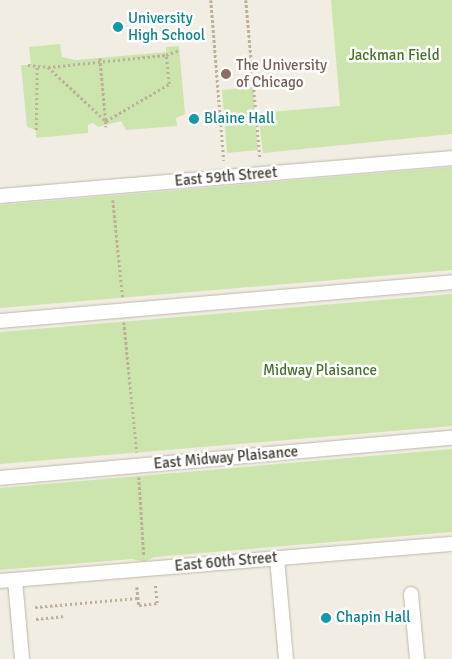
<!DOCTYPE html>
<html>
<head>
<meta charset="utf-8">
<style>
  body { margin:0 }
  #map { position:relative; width:452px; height:659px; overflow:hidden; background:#f1ede3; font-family:Signika,sans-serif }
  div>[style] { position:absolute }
  .green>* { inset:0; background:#cce5ac }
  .path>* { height:2.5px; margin-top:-1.25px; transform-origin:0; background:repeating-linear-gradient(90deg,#beb098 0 2.5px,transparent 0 5px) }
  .roads { filter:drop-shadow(0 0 1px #bfb7a9) drop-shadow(0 0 1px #bfb7a9) }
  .minor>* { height:14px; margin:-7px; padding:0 7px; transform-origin:7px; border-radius:7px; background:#fff }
  .dots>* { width:14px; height:14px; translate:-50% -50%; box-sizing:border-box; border:2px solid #fff; border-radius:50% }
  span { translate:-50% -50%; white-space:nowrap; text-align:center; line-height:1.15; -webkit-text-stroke:5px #fff; paint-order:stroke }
  .culture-label { font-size:15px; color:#0d838f }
  .left { translate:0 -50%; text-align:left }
  .park-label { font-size:15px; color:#457329 }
  .education-label { font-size:15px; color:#785e54 }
  .street-label { font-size:15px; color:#433d34 }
</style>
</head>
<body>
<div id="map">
  <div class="green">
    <div style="clip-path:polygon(331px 0,452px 0,452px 134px,263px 153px,258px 113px,340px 106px)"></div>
    <div style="clip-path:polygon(60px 44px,62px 57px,76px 60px,166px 52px,166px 47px,179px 46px,185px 114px,176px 118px,177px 126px,126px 130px,121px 121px,98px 127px,93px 123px,88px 125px,88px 133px,36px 138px,36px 130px,27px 127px,21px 65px,31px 65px,29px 47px)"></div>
    <div style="clip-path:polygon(253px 87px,258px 150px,227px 153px,222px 90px)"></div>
    <div style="clip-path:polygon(452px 167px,452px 270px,0 308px,0 205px)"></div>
    <div style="clip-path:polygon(452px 294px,452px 426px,0 464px,0 332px)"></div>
    <div style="clip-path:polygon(452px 449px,452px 532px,154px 557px,144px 562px,132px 559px,0 570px,0 488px)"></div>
  </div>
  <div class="path">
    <div style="left:211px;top:0;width:161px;rotate:85.4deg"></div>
    <div style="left:246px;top:0;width:158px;rotate:84.9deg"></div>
    <div style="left:100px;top:58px;width:63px;rotate:84.6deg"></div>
    <div style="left:106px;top:121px;width:73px;rotate:-30.4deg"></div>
    <div style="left:169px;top:84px;width:29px;rotate:-96deg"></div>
    <div style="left:166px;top:55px;width:15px;rotate:-20deg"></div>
    <div style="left:28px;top:65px;width:20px;rotate:6deg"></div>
    <div style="left:48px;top:67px;width:79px;rotate:43deg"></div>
    <div style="left:106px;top:121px;width:6px;rotate:90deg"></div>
    <div style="left:48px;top:67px;width:119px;rotate:-5.8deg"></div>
    <div style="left:36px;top:130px;width:64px;rotate:-89.1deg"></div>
    <div style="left:113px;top:200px;width:99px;rotate:84.2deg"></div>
    <div style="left:124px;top:322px;width:131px;rotate:84.3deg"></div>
    <div style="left:139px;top:477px;width:80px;rotate:86.4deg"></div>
    <div style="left:137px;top:587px;width:18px;rotate:84deg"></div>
    <div style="left:139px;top:605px;width:18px;rotate:-6deg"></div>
    <div style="left:157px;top:603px;width:18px;rotate:-96deg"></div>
    <div style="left:35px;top:607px;width:103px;rotate:-5deg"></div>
    <div style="left:36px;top:619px;width:27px;rotate:-6deg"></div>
  </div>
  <div class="roads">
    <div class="minor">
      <div style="left:0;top:196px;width:454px;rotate:-4.8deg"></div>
      <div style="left:0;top:321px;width:454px;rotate:-4.9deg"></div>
      <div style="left:0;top:478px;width:454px;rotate:-5.1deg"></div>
      <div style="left:277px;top:558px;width:101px;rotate:84.9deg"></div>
      <div style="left:15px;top:580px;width:79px;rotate:84.9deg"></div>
      <div style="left:0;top:581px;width:454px;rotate:-4.7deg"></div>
      <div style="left:411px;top:594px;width:65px;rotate:84.7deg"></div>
    </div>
  </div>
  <div class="dots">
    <div style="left:118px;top:27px;background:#0f9aa8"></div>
    <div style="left:226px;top:74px;background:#8d6e63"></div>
    <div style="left:194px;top:119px;background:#0f9aa8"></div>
    <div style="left:326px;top:618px;background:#0f9aa8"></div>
  </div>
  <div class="culture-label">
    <span class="left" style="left:128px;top:27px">University<br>High School</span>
    <span class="left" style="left:204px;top:119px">Blaine Hall</span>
    <span class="left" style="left:336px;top:618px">Chapin Hall</span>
  </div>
  <div class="park-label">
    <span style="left:394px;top:56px">Jackman Field</span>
    <span style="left:320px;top:371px">Midway Plaisance</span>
  </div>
  <div class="education-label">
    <span class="left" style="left:236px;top:74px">The University<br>of Chicago</span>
  </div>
  <div class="street-label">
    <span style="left:226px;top:177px;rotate:-5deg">East 59th Street</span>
    <span style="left:226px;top:458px;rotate:-5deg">East Midway Plaisance</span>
    <span style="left:226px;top:562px;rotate:-5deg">East 60th Street</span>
  </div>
</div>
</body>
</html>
